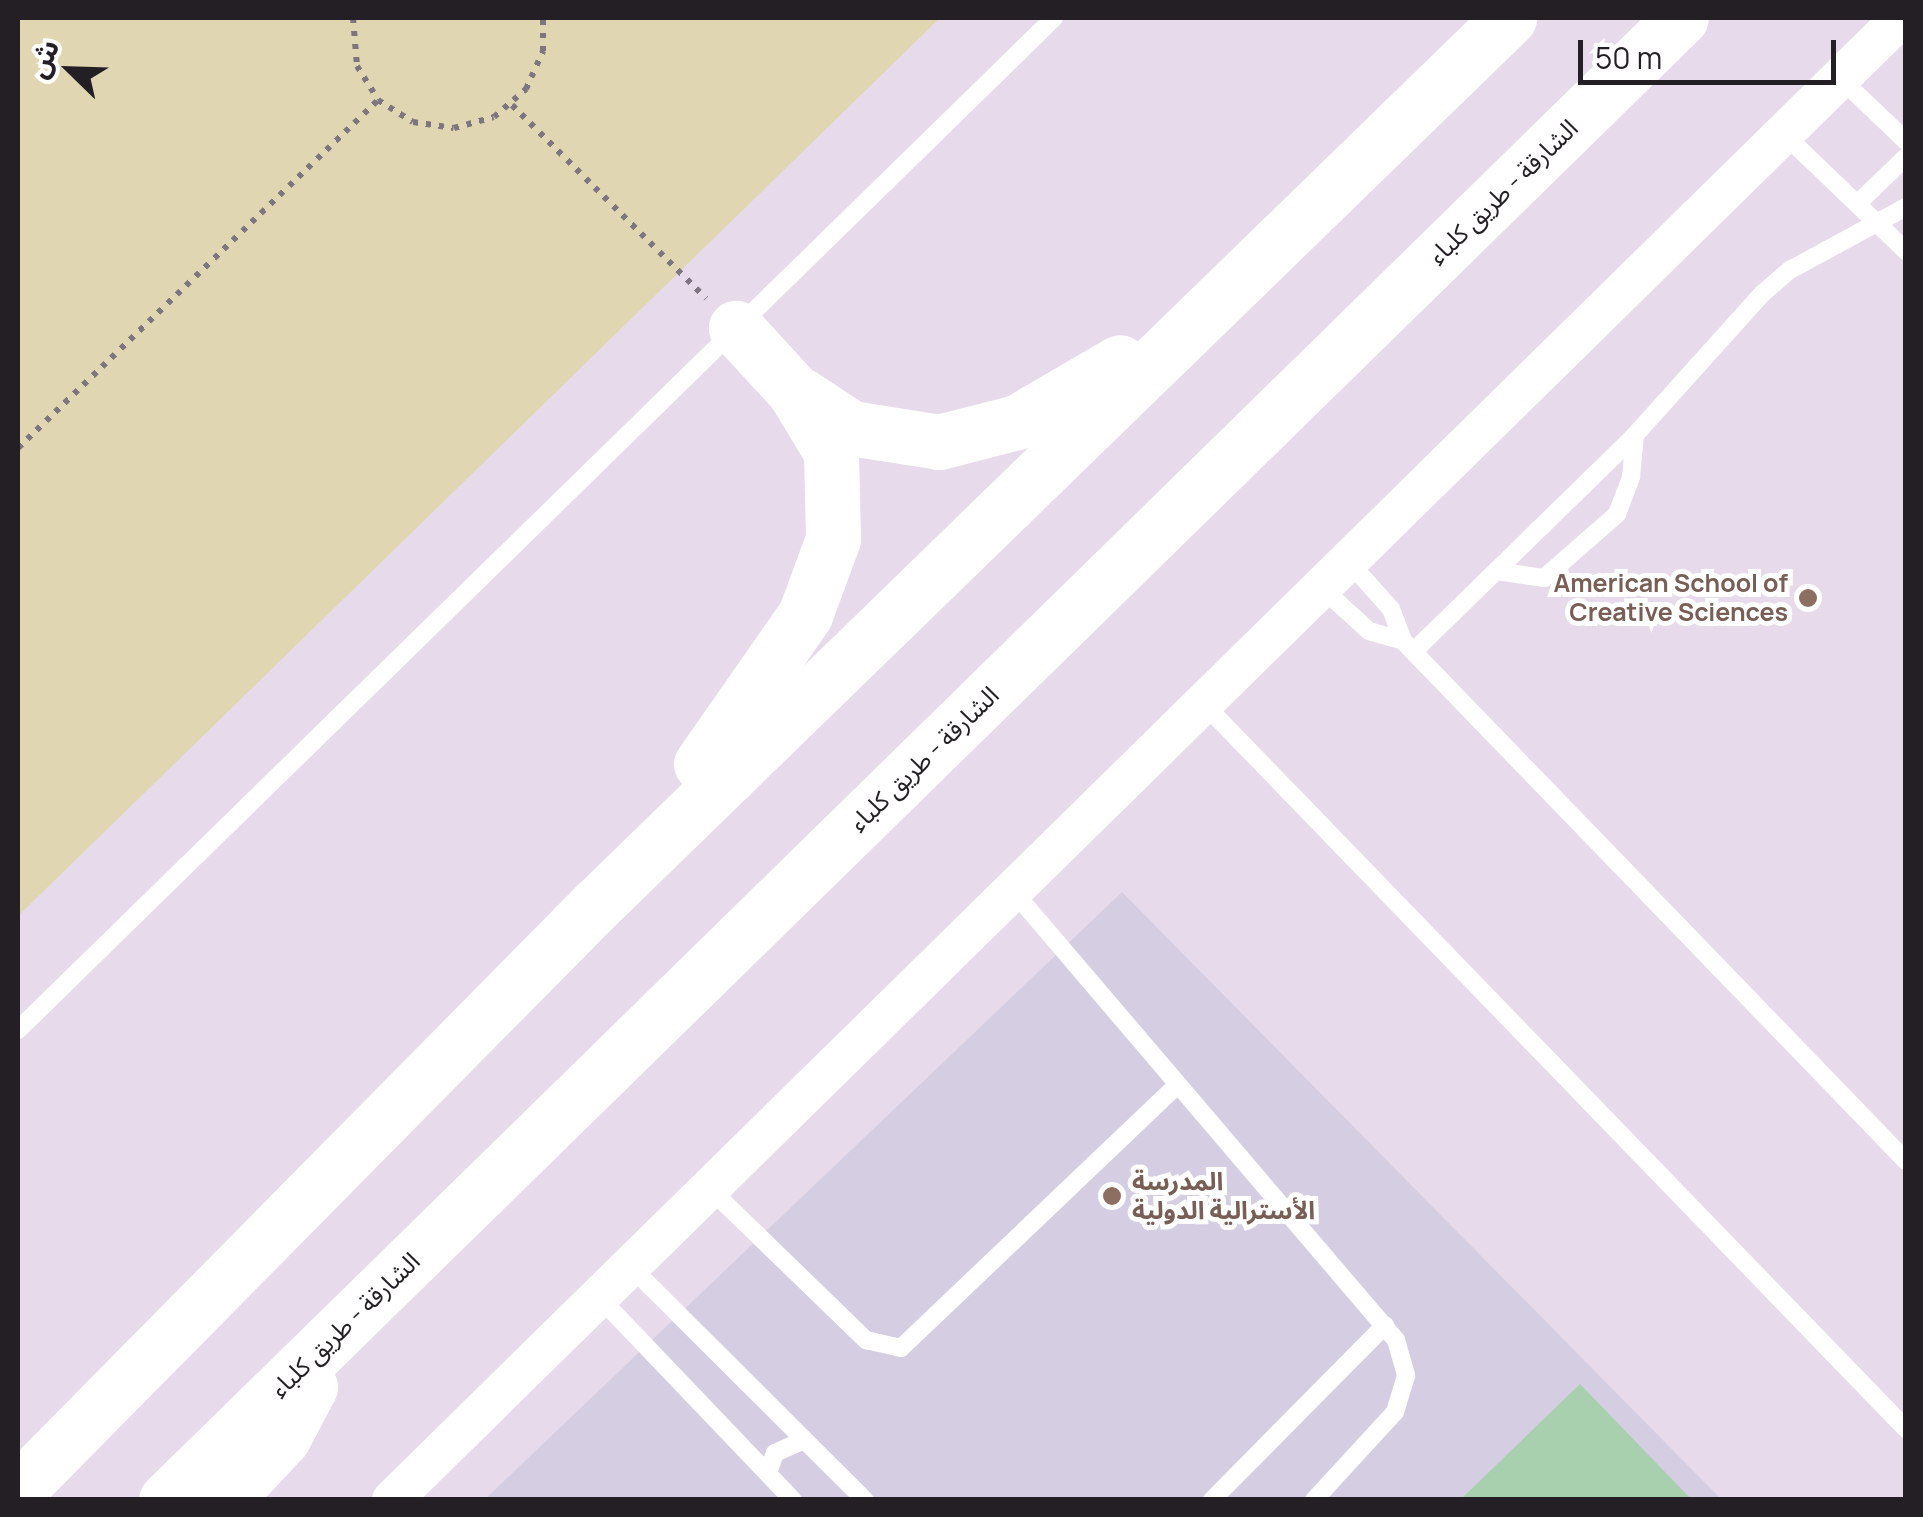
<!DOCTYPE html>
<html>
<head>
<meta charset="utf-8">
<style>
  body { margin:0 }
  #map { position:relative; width:1923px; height:1517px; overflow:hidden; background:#e7daeb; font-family:Manrope,"Noto Sans Arabic",sans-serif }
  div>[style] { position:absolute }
  .education>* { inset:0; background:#d5cee3 }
  .green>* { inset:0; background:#a8cfae }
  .sand>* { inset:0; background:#e0d6b1 }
  .path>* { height:6px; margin-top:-3px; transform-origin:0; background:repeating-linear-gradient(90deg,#7d7580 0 5px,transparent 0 13px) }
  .service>* { height:18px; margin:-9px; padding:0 9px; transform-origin:9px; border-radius:9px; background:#fff }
  .tertiary>* { height:40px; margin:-20px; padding:0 20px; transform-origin:20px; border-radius:20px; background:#fff }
  .motorway>* { height:55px; margin:-27.5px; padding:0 27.5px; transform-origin:27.5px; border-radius:27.5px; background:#fff }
  .dots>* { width:28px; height:28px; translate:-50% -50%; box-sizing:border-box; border:5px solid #fff; border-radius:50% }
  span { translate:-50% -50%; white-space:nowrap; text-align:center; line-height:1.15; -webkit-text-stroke:10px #fff; paint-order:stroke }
  .street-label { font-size:25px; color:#231f25 }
  .education-label { font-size:25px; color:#785e54; font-weight:700 }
  .right { translate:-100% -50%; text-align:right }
  .left { translate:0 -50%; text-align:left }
  .frame { position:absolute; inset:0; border:20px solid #231f25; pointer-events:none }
  .north { position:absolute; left:20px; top:20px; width:100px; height:100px; -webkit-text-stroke:8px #fff; paint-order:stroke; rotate:293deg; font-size:28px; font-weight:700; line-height:40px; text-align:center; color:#231f25 }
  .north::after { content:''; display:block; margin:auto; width:35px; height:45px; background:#231f25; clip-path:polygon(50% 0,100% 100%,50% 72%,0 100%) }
  .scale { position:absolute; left:1578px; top:40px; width:258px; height:45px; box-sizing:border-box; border:5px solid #231f25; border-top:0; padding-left:12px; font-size:30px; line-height:35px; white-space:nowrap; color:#231f25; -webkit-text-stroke:8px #fff; paint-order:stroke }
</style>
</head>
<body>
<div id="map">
  <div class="education">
    <div style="clip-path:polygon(1122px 892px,1721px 1499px,484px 1500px)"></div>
  </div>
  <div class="green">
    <div style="clip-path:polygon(1580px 1384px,1691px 1499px,1461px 1499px)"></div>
  </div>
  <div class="sand">
    <div style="clip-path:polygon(18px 18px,940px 18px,18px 916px)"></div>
  </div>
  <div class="path">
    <div style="left:353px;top:18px;width:48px;rotate:85.2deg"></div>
    <div style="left:357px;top:66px;width:40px;rotate:58deg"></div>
    <div style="left:378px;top:100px;width:41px;rotate:32.2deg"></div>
    <div style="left:413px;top:122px;width:41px;rotate:8.3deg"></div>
    <div style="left:454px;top:128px;width:41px;rotate:-15.4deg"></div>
    <div style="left:494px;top:117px;width:43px;rotate:-41.2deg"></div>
    <div style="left:526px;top:89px;width:42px;rotate:-65.9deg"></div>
    <div style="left:543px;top:51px;width:33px;rotate:-90deg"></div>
    <div style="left:512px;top:105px;width:274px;rotate:44.9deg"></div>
    <div style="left:18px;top:448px;width:501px;rotate:-44.03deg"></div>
  </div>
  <div class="service">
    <div style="left:1840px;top:78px;width:91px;rotate:43.7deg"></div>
    <div style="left:1785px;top:135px;width:168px;rotate:43.8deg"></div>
    <div style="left:1858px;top:203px;width:66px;rotate:-43.8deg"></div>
    <div style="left:1350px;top:563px;width:62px;rotate:48.3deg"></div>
    <div style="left:1391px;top:609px;width:34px;rotate:69deg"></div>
    <div style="left:1403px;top:641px;width:723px;rotate:45.95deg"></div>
    <div style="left:1497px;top:571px;width:48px;rotate:8.5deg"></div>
    <div style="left:1544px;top:578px;width:97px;rotate:-41.2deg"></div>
    <div style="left:1617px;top:514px;width:40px;rotate:-69deg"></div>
    <div style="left:1631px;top:477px;width:42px;rotate:-84.6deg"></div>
    <div style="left:1323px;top:589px;width:62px;rotate:42.4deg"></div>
    <div style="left:1369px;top:631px;width:35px;rotate:16deg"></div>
    <div style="left:1414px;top:651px;width:309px;rotate:-44.3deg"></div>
    <div style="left:1635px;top:435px;width:190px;rotate:-48deg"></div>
    <div style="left:1762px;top:294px;width:37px;rotate:-41deg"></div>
    <div style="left:1790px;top:270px;width:132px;rotate:-28.5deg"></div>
    <div style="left:1205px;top:705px;width:1008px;rotate:45.92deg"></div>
    <div style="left:1014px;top:892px;width:589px;rotate:49.55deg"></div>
    <div style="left:1396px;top:1340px;width:37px;rotate:74deg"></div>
    <div style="left:1406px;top:1376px;width:38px;rotate:107deg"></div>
    <div style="left:1395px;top:1412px;width:120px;rotate:132.6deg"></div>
    <div style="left:18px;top:1030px;width:1448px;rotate:-44.33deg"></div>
    <div style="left:709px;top:1188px;width:219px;rotate:44.1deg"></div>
    <div style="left:866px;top:1340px;width:36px;rotate:13deg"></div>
    <div style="left:901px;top:1348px;width:380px;rotate:-43.6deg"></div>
    <div style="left:629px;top:1265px;width:333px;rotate:44.9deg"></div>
    <div style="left:598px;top:1296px;width:282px;rotate:46.3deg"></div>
    <div style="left:768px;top:1473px;width:21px;rotate:-71deg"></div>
    <div style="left:775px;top:1453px;width:32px;rotate:-24deg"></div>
    <div style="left:1212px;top:1500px;width:246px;rotate:-45.3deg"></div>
  </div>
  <div class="tertiary">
    <div style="left:392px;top:1500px;width:2115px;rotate:-44.48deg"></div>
  </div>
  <div class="motorway">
    <div style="left:801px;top:395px;width:60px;rotate:33.4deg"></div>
    <div style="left:851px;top:428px;width:89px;rotate:9deg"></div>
    <div style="left:939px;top:442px;width:81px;rotate:-14.4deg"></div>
    <div style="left:1017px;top:422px;width:119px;rotate:-30.2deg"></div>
    <div style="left:701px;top:764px;width:182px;rotate:-55.1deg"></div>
    <div style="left:805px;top:615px;width:81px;rotate:-69.8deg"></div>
    <div style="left:833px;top:539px;width:87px;rotate:-91.3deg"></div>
    <div style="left:831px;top:452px;width:71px;rotate:-121.2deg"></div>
    <div style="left:794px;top:391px;width:86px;rotate:-132.6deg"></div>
    <div style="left:18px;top:1490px;width:820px;rotate:-45.35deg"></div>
    <div style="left:594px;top:907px;width:1276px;rotate:-44.17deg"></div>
    <div style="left:166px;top:1500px;width:2119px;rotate:-44.37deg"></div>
    <div style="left:225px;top:1500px;width:85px;rotate:-46.9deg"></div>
    <div style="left:283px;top:1438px;width:58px;rotate:-62.1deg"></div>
  </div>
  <div class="dots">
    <div style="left:1808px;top:598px;background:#8d6e63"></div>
    <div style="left:1112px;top:1196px;background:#8d6e63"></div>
  </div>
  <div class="street-label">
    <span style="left:1503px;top:192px;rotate:-44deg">الشارقة - طريق كلباء</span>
    <span style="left:924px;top:759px;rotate:-44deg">الشارقة - طريق كلباء</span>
    <span style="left:345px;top:1325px;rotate:-44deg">الشارقة - طريق كلباء</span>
  </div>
  <div class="education-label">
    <span class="right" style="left:1788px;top:598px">American School of<br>Creative Sciences</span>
    <span class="left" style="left:1132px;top:1196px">المدرسة<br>الأسترالية الدولية</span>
  </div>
  <div class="frame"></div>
  <div class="north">ش</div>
  <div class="scale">50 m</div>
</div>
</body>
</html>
